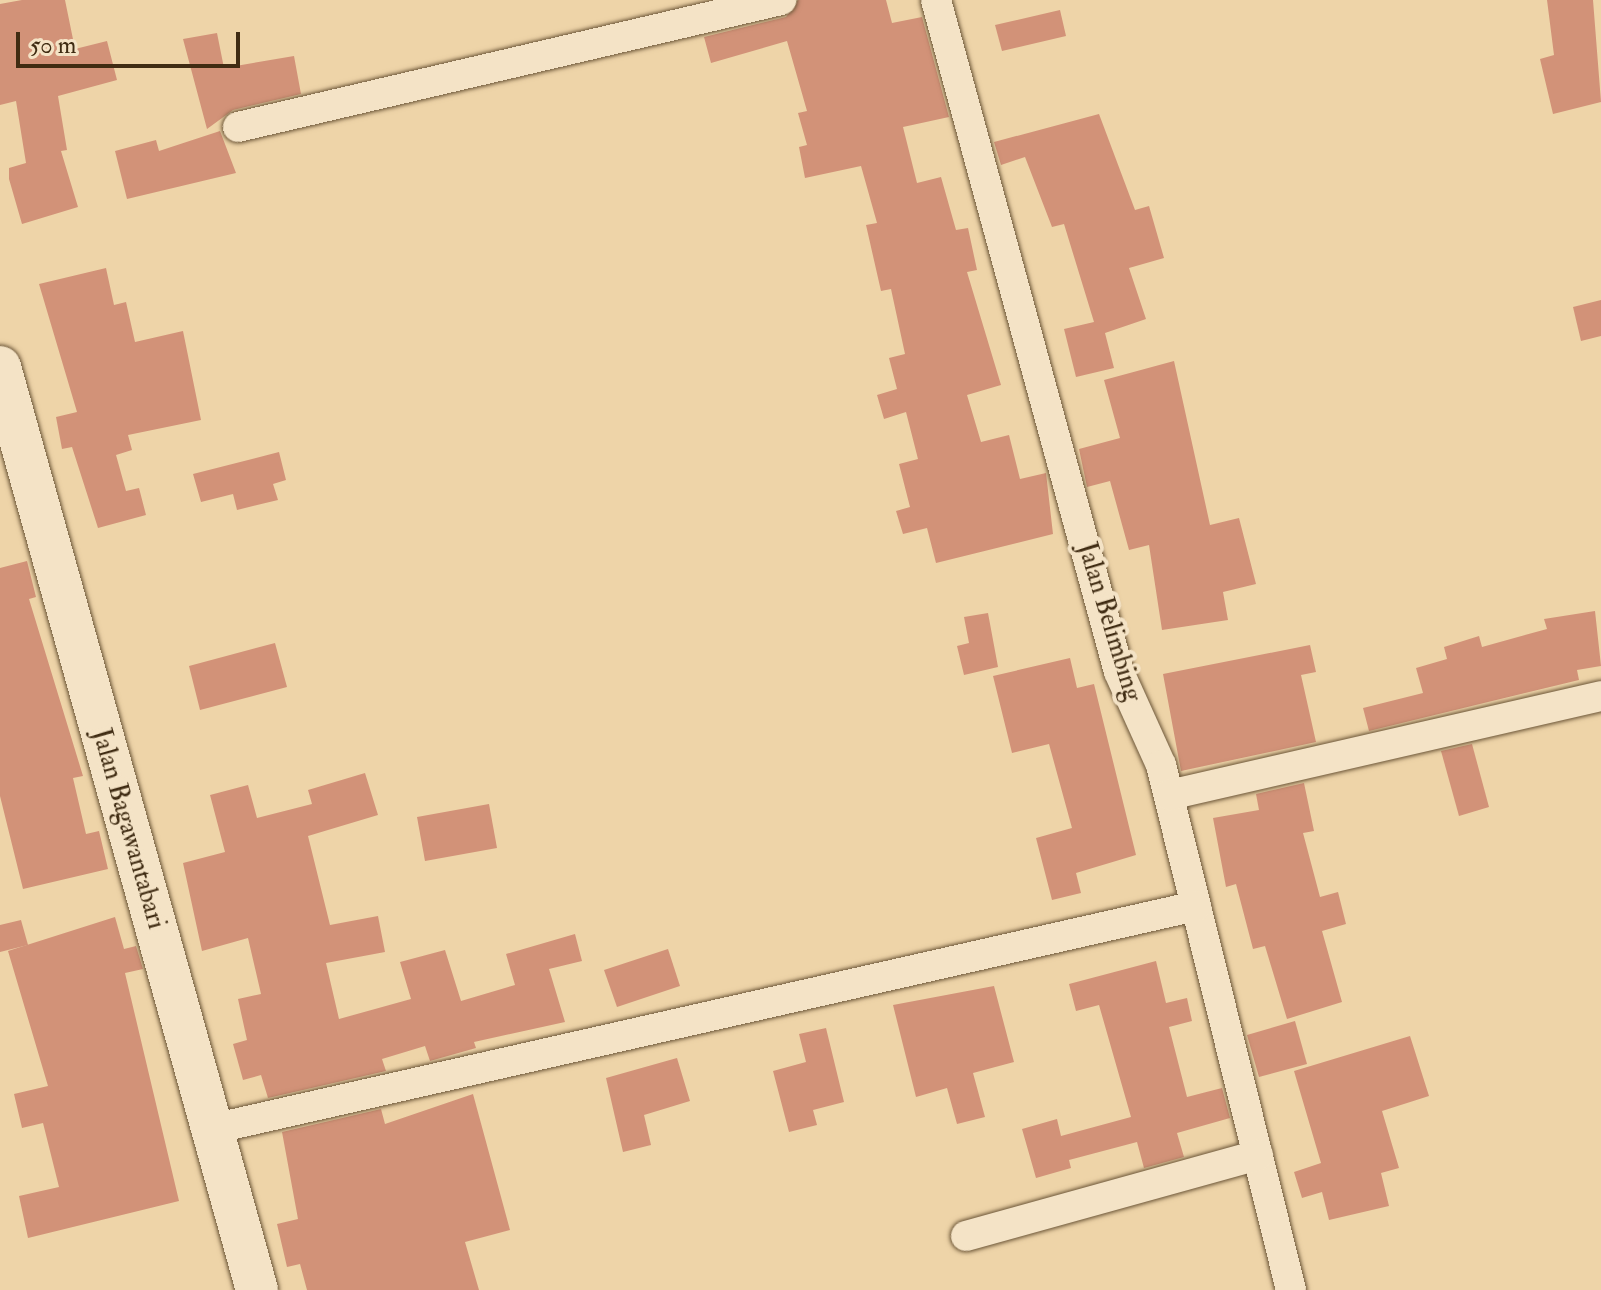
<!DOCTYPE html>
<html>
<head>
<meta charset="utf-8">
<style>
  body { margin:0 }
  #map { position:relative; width:1601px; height:1290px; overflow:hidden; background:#eed4a8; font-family:"IM FELL Double Pica",serif }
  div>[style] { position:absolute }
  .building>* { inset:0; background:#d29278 }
  .roads { filter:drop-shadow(0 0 2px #6c5638) drop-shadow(0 0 2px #6c5638) }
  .street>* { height:30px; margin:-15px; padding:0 15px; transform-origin:15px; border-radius:15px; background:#f4e3c6 }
  .secondary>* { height:42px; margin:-21px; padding:0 21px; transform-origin:21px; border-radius:21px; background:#f4e3c6 }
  span { translate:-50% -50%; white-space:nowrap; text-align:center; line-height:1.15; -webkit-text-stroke:8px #f4e3c6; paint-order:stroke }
  .street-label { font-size:26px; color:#402c13 }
  .scale { position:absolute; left:16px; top:32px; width:224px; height:36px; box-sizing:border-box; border:4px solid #402c13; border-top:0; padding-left:10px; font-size:24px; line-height:28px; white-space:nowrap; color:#402c13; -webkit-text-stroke:6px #f4e3c6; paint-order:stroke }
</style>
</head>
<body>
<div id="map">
  <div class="building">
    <div style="clip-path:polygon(22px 0,65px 0,75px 49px,107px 41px,117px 80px,58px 96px,67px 150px,61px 151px,78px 207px,22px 224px,9px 179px,9px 168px,26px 163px,16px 101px,0 105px,0 4px)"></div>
    <div style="clip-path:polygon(798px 0,886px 0,892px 23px,922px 17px,949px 117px,903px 127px,917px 183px,941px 177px,956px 230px,968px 228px,977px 270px,967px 272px,1001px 385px,967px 395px,981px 442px,1009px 435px,1020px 479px,1046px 473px,1053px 534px,936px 563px,927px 528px,903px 534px,896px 511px,910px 507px,899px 464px,918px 459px,906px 412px,884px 419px,877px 395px,897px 389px,889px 358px,905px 354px,891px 289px,881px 291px,866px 225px,877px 223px,861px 166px,805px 178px,799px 147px,807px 145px,798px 113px,807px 111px,787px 41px,711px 63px,704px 37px,786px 17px)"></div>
    <div style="clip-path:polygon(1547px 0,1593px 0,1601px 102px,1553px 114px,1540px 59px,1554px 55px)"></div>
    <div style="clip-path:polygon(1060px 10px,1066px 36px,1002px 51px,995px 25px)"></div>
    <div style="clip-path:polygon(217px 33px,224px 68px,294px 56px,301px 94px,233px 110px,207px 129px,183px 39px)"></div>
    <div style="clip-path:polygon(1099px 114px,1135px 210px,1149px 206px,1164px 258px,1129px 268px,1146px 319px,1105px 333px,1114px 368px,1076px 377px,1064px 329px,1094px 322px,1064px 224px,1052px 227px,1025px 157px,1001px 165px,994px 142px)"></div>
    <div style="clip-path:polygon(220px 131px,236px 173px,127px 199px,115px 151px,156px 140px,159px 151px)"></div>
    <div style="clip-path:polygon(106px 268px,114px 305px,126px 302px,135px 342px,183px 331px,201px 420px,128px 435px,132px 450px,116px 455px,126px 491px,139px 488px,146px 515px,98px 528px,72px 447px,62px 449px,56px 417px,77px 412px,39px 284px)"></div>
    <div style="clip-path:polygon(1601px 300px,1601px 336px,1581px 341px,1573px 307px)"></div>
    <div style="clip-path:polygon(1174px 361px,1210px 525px,1239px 518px,1256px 584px,1223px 592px,1228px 620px,1162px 630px,1149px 545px,1129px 550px,1110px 481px,1087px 487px,1079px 449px,1120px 438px,1104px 380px)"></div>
    <div style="clip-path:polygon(279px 452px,286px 480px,273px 484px,278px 500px,237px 510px,233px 494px,201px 502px,193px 474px)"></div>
    <div style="clip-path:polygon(27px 561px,36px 597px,29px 599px,83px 776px,73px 778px,86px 834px,99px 831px,108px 869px,23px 889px,0 796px,0 568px)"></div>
    <div style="clip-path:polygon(1595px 611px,1601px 666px,1577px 670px,1579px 680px,1369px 731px,1363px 708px,1423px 693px,1416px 668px,1447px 659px,1444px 647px,1479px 636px,1482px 647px,1547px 629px,1544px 619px)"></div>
    <div style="clip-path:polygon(988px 613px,998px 667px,964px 675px,957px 646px,969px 643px,964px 617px)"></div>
    <div style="clip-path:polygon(275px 643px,287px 687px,200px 710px,189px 666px)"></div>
    <div style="clip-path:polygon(1310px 645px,1316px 672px,1301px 675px,1316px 742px,1181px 771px,1163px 674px)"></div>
    <div style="clip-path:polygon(1070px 658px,1077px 688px,1094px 684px,1136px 855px,1076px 873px,1081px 893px,1052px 900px,1036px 838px,1072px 828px,1049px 744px,1012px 753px,993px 676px)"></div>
    <div style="clip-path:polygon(1472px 744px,1489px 807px,1459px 816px,1441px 751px)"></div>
    <div style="clip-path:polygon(365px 773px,378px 815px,308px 836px,330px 925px,378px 916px,385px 952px,326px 963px,339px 1019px,411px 999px,400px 962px,445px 950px,461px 1001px,515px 985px,506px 954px,575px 934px,582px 961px,549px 969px,565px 1022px,474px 1042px,476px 1048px,430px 1061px,425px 1046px,382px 1059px,386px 1071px,268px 1098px,261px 1075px,243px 1080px,233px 1044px,247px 1040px,238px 999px,261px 994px,248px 938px,202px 951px,183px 863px,225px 852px,210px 795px,248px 785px,257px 818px,312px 804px,308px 790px)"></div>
    <div style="clip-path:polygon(1304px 783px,1314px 831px,1303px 833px,1320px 897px,1338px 892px,1346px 924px,1322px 931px,1342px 1002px,1287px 1019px,1265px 946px,1253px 949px,1236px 884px,1226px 887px,1213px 818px,1259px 810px,1256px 794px)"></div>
    <div style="clip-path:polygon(489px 804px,497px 848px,425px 861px,417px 817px)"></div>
    <div style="clip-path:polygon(115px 917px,124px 949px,136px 946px,143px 969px,125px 973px,179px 1201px,28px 1238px,19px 1196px,59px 1187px,43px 1123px,22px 1128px,14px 1094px,48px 1086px,8px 951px)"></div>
    <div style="clip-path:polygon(21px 920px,28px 945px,0 952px,0 925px)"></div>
    <div style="clip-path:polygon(668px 949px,680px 986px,617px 1007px,604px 970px)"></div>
    <div style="clip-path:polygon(1156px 961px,1166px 1003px,1187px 998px,1192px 1021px,1169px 1027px,1187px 1097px,1222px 1088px,1230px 1118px,1177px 1133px,1184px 1157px,1144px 1168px,1137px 1142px,1069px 1160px,1071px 1168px,1036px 1178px,1022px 1129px,1057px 1119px,1061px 1136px,1131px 1117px,1099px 1005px,1076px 1011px,1069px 984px)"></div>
    <div style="clip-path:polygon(994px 986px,1014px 1062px,973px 1073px,985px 1117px,957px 1124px,947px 1088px,916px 1097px,893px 1005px)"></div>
    <div style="clip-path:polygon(1295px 1021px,1307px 1064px,1259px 1077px,1247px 1035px)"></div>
    <div style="clip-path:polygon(826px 1028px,844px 1102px,813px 1110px,817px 1125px,789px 1132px,773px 1071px,806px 1062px,799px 1034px)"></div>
    <div style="clip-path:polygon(1410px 1036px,1429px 1096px,1382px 1111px,1399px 1168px,1381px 1173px,1389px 1206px,1329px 1220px,1322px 1192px,1302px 1198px,1294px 1172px,1321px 1163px,1294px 1071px)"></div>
    <div style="clip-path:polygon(677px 1058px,690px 1101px,644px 1115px,651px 1145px,623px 1152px,606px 1078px)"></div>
    <div style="clip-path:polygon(473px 1094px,510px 1230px,465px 1242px,479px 1290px,307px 1290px,300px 1264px,287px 1267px,277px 1224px,298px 1219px,282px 1132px,381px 1109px,385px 1124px)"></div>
  </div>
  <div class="roads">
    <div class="street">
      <div style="left:936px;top:0;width:696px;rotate:74.77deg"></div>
      <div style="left:1119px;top:672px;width:102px;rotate:65.7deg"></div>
      <div style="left:1161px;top:765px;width:541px;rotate:76.09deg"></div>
      <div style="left:238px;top:127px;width:558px;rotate:-13.16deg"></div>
      <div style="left:1169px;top:795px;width:443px;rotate:-12.9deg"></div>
      <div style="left:212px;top:1129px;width:1009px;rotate:-12.77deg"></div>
      <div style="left:966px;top:1236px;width:303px;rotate:-15.5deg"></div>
    </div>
    <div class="secondary">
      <div style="left:0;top:367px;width:958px;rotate:74.44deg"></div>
    </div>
  </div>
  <div class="street-label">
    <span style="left:1109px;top:622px;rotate:73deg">Jalan Belimbing</span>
    <span style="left:128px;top:829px;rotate:74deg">Jalan Bagawantabari</span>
  </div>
  <div class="scale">50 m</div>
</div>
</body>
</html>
